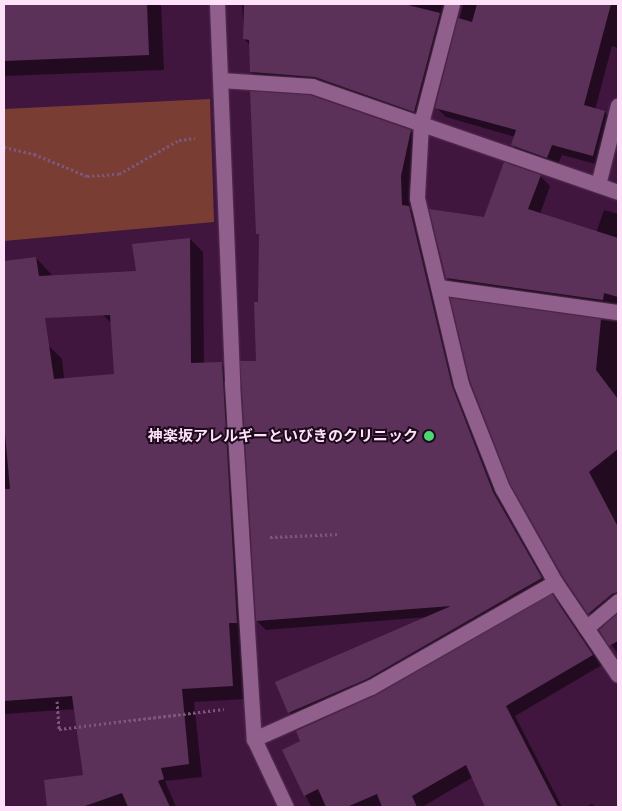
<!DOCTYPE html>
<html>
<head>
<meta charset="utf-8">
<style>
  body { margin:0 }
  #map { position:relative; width:622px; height:811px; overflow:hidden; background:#40153e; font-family:"Noto Serif","Noto Sans JP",serif }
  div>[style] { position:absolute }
  .green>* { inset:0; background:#7a3d34 }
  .shadow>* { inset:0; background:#0007 }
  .building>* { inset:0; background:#5c3159 }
  .path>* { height:3px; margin-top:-1.5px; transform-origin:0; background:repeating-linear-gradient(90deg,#7d577b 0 2.5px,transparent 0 5px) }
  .roads { filter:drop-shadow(0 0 1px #553253) drop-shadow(0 0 1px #553253) }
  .lane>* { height:15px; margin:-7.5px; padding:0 7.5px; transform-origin:7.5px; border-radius:7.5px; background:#905f8c }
  .street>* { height:15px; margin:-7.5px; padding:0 7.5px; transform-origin:7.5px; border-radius:7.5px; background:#905f8c }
  .dots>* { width:14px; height:14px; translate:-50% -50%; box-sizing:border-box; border:2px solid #1d0a1b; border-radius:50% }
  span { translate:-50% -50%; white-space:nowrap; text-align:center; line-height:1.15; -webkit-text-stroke:4px #1d0a1b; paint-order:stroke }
  .poi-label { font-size:15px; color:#fde1f9; font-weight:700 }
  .right { translate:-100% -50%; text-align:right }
  .frame { position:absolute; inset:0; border:5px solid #fde1f9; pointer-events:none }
</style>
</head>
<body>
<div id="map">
  <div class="green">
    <div style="clip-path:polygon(210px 99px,214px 222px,4px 241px,4px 109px)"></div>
  </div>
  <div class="shadow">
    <div style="clip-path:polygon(4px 4px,161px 4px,164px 70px,4px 76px)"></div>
    <div style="clip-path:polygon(242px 4px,618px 4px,618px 48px,612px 46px,595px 110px,605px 112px,615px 122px,603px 166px,562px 155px,557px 167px,522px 155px,512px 145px,515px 137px,446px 117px,436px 107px,463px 5px,456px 7px,424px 121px,326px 87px,261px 82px,251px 72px,250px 45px,244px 39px)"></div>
    <div style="clip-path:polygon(411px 131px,420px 140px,410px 185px,410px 209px,418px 217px,460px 396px,550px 588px,298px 722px,290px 713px,277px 683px,428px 617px,266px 630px,257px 621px,258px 362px,261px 236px,257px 233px)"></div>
    <div style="clip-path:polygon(540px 176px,550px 186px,540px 214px,596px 233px,604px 210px,618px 214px,618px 311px,457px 288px,447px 278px,485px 219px)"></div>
    <div style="clip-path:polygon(190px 239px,203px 252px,204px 364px,221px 363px,234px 376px,245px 699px,194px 702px,202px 777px,165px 781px,176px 807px,48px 807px,45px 781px,85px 776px,76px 709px,4px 714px,4px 347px,49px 346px,62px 359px,64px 379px,115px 375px,111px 323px,103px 315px,137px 272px)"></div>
    <div style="clip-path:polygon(36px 258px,51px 274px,56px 307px,4px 306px,4px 263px)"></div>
    <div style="clip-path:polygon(452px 300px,618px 322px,618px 608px,599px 623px,589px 613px,564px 576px)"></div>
    <div style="clip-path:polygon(552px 596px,562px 606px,602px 665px,515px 716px,562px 807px,487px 807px,473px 777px,422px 807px,311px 807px,284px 750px)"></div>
    <div style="clip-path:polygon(618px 615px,618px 653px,600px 630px)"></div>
    <div style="clip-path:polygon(592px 804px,596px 807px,585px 807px)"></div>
  </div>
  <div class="building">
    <div style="clip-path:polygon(4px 4px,147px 4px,149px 55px,4px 61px)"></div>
    <div style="clip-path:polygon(244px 4px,404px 4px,440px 13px,414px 112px,315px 77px,250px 72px,249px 40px,243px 39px)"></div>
    <div style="clip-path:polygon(477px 4px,611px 4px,584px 105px,605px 111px,593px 156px,552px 145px,547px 158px,511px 145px,516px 130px,435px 108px,458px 18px,472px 22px)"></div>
    <div style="clip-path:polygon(250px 91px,310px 95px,411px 130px,401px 176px,402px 205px,409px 206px,452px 386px,493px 492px,542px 578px,367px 679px,288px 713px,275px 682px,451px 606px,256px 621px,240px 361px,256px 361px,254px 302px,258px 302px,259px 234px,256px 234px)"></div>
    <div style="clip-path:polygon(504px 162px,541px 175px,528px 209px,618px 238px,618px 297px,604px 293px,603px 300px,446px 278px,429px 209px,484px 217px)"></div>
    <div style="clip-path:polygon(evenodd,190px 238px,191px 363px,222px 362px,237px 623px,229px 623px,233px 686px,182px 689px,189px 764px,161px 768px,164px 779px,158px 781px,170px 807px,128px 807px,122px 793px,85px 806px,47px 807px,44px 780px,83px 775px,72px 696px,4px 701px,4px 489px,10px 489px,4px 423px,4px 261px,36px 257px,39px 276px,136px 271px,132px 244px,190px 238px,110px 315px,114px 374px,54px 379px,45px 318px,110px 315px)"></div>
    <div style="clip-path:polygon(450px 298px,601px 319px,596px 370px,618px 399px,618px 449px,589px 472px,618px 527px,618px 592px,612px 594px,588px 614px,563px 577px,510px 484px,470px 381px)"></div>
    <div style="clip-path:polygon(552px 594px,593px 655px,506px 706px,558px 807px,485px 807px,466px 765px,412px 796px,417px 807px,382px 807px,377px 794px,347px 807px,326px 807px,318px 789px,304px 796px,282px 750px,300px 741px,296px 731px,376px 695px)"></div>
    <div style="clip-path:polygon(618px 613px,618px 641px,609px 646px,599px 630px)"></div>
  </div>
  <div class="path">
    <div style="left:4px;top:147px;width:31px;rotate:13deg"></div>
    <div style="left:34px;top:154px;width:57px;rotate:22.5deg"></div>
    <div style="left:87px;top:176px;width:32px;rotate:-4deg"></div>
    <div style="left:119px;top:174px;width:69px;rotate:-29.5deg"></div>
    <div style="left:179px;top:140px;width:16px;rotate:-7deg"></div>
    <div style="left:270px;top:537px;width:69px;rotate:-2.5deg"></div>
    <div style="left:57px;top:701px;width:28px;rotate:86deg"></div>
    <div style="left:59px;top:729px;width:166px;rotate:-6.9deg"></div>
  </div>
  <div class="roads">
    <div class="lane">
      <div style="left:439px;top:287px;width:181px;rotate:8deg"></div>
    </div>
    <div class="street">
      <div style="left:217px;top:4px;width:380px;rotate:87.7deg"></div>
      <div style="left:232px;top:384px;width:356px;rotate:86.5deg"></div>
      <div style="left:254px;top:739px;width:75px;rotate:64.8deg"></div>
      <div style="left:452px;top:4px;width:123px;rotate:104.6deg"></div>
      <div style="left:421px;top:123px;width:75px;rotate:93.1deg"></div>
      <div style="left:417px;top:198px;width:191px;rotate:76.7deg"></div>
      <div style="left:461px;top:384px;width:112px;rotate:68.5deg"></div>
      <div style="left:502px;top:488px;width:108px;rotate:60.6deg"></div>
      <div style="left:555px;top:582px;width:112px;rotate:55.9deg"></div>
      <div style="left:221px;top:80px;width:91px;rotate:3.8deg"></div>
      <div style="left:312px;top:86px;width:324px;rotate:19.1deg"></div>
      <div style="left:598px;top:185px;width:82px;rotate:-76deg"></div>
      <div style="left:586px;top:628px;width:42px;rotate:-40.2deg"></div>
      <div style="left:254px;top:739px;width:128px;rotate:-24deg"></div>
      <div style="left:371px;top:687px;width:212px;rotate:-29.7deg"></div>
    </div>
  </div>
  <div class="dots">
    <div style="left:429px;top:436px;background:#4ed675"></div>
  </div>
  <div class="poi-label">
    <span class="right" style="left:418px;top:436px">神楽坂アレルギーといびきのクリニック</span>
  </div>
  <div class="frame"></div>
</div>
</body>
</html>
